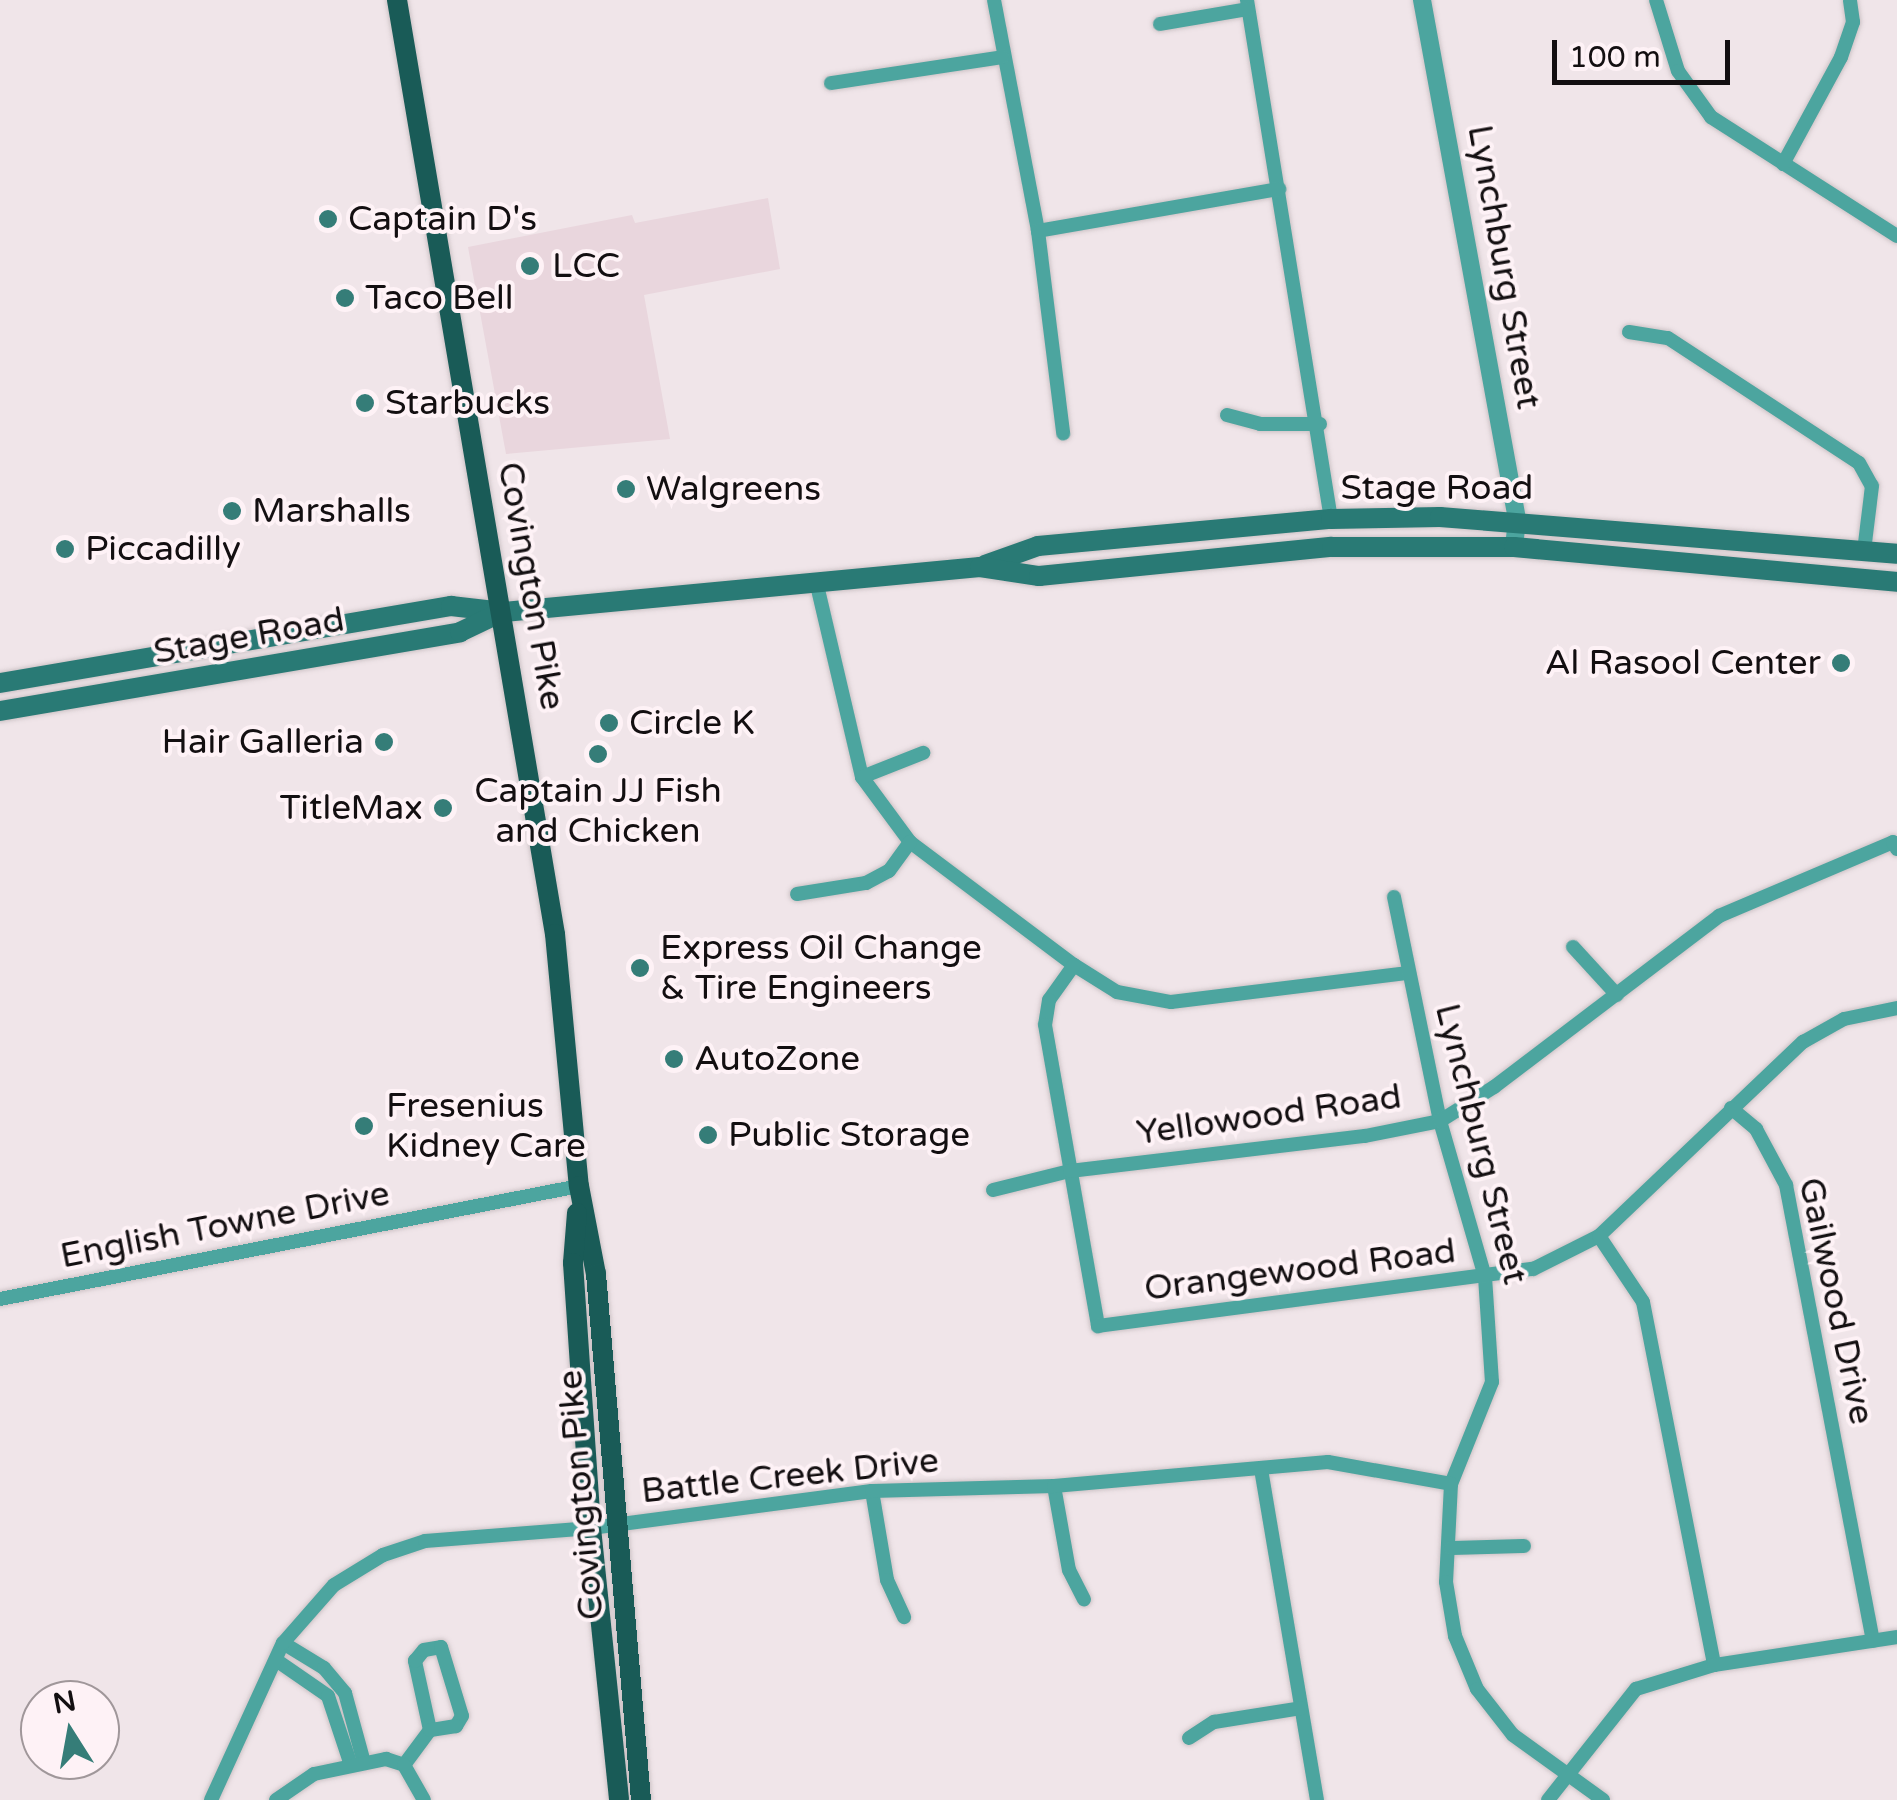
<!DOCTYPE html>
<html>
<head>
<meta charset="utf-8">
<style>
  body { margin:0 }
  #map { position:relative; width:1897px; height:1800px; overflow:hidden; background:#f0e5e9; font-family:"Varela Round",sans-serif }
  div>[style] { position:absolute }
  .built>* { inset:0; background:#e9d6dd }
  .roads { filter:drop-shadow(0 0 2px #cdc3c6) drop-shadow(0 0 2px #cdc3c6) }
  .minor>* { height:14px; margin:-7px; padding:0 7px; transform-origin:7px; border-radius:7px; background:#4ca59f }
  .tertiary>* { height:18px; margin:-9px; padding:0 9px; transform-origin:9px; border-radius:9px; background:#4ca59f }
  .secondary>* { height:20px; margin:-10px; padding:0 10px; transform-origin:10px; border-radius:10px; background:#297a75 }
  .primary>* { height:20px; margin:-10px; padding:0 10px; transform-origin:10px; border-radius:10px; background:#195b57 }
  .dots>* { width:28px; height:28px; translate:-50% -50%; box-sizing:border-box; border:5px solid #fef2f6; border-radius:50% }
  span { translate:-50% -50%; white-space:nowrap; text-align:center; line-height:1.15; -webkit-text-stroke:8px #fef2f6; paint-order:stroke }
  .poi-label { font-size:35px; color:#130f11 }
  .left { translate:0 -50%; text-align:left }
  .right { translate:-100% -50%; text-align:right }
  .street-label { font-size:35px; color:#130f11 }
  .north { position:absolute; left:20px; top:1680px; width:100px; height:100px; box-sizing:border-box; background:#fef2f6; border:2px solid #a0979a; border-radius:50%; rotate:349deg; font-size:28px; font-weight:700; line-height:40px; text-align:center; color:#130f11 }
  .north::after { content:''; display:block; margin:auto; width:35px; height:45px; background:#357d78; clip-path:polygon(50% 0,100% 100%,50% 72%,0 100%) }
  .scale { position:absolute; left:1552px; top:40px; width:178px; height:45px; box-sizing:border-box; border:5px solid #130f11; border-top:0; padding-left:12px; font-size:30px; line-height:35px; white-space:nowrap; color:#130f11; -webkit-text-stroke:8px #fef2f6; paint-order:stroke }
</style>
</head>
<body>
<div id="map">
  <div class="built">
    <div style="clip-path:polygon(768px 198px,780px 269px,644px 295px,670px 439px,506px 454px,468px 247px,632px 215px,635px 223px)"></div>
  </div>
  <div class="roads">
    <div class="minor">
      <div style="left:994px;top:0;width:235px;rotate:79.2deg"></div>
      <div style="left:1038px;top:231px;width:204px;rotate:82.9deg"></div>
      <div style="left:1247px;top:0;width:526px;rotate:80.81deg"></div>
      <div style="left:1656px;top:0;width:74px;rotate:72.8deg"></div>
      <div style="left:1678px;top:71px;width:57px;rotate:54.3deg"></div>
      <div style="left:1711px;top:117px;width:221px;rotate:32.6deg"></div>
      <div style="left:1160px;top:24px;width:89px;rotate:-9.7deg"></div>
      <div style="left:831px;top:83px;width:173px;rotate:-8.6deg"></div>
      <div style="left:1783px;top:164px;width:122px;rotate:-61.5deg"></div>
      <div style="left:1841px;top:57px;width:37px;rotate:-71deg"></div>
      <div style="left:1853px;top:22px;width:22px;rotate:-98deg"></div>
      <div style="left:1038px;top:231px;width:245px;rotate:-9.9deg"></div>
      <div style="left:1629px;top:332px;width:39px;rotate:9deg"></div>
      <div style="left:1668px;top:338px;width:228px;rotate:33.2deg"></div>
      <div style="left:1859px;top:463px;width:26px;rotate:61deg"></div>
      <div style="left:1872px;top:486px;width:65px;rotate:97deg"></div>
      <div style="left:1227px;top:415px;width:34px;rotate:15deg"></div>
      <div style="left:1260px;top:424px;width:60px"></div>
      <div style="left:816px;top:581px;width:201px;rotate:76.8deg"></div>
      <div style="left:862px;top:777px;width:81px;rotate:53.6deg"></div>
      <div style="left:910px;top:842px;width:205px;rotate:36.9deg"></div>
      <div style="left:1074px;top:965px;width:51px;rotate:32.1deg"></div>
      <div style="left:1117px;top:992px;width:55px;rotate:10.5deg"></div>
      <div style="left:1171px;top:1002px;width:237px;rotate:-7deg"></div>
      <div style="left:862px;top:777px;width:66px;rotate:-21.5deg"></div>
      <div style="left:797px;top:894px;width:70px;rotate:-9.1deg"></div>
      <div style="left:866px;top:883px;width:26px;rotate:-28deg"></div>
      <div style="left:889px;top:871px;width:36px;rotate:-54deg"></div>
      <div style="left:1394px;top:897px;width:229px;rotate:78.4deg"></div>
      <div style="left:1440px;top:1121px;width:162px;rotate:73.9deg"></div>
      <div style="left:1485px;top:1277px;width:105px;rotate:86.2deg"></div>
      <div style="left:1492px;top:1382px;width:110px;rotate:111.9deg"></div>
      <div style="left:1451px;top:1484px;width:98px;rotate:92.9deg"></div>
      <div style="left:1446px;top:1582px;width:55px;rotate:80.5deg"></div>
      <div style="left:1455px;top:1636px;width:57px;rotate:67.5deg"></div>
      <div style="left:1477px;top:1689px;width:58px;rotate:52deg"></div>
      <div style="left:1513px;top:1735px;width:111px;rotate:35.8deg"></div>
      <div style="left:1573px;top:947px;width:65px;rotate:47.5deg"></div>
      <div style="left:1074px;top:965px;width:43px;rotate:125.5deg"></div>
      <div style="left:1049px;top:1000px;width:25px;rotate:99deg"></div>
      <div style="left:1045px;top:1025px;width:306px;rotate:80deg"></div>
      <div style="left:1098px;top:1326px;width:439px;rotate:-7.5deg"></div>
      <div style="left:1533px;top:1269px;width:74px;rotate:-26.6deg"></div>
      <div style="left:1599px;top:1236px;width:282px;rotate:-43.6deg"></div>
      <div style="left:1803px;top:1042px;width:47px;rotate:-29.3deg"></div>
      <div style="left:1844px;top:1019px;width:54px;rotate:-11.7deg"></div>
      <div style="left:1731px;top:1108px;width:33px;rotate:40deg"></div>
      <div style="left:1756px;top:1129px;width:64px;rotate:61.8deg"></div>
      <div style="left:1786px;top:1185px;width:464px;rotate:79.2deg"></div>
      <div style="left:993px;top:1190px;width:79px;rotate:-13.9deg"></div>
      <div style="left:1070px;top:1171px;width:297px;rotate:-6.8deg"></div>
      <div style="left:1365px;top:1136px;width:76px;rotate:-11.3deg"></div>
      <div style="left:1440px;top:1121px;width:64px;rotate:-32.2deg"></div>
      <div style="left:1494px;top:1087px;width:283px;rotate:-37.2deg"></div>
      <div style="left:1719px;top:916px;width:189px;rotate:-23deg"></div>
      <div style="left:1893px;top:842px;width:8px;rotate:60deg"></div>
      <div style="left:1599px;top:1236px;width:79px;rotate:56.3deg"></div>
      <div style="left:1643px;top:1302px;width:370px;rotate:78.9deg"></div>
      <div style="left:0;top:1299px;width:590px;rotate:-11.04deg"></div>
      <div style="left:1261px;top:1469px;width:336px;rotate:80.4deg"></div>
      <div style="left:1054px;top:1486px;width:85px;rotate:79.9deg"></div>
      <div style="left:1069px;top:1570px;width:33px;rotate:63deg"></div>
      <div style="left:872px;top:1491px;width:90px;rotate:80.4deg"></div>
      <div style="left:887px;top:1580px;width:41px;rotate:65.3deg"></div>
      <div style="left:1451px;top:1548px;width:73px;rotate:-1.6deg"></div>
      <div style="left:283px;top:1643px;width:48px;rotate:31.4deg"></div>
      <div style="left:324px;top:1668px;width:33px;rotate:50deg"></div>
      <div style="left:345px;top:1693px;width:68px;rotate:74.7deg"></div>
      <div style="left:276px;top:1660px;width:63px;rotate:34.7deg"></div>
      <div style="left:328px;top:1696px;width:70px;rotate:71.6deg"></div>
      <div style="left:1189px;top:1738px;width:30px;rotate:-33deg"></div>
      <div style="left:1214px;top:1722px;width:88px;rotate:-9.1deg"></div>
      <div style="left:404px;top:1765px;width:44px;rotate:-53.4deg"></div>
      <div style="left:430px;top:1730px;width:71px;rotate:-102.3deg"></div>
      <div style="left:415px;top:1661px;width:14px;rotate:-51deg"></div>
      <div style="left:424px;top:1650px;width:17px;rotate:-10deg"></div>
      <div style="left:441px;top:1647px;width:72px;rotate:73.1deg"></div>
      <div style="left:462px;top:1716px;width:12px;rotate:121deg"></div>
      <div style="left:456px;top:1726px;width:26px;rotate:171deg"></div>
      <div style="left:211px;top:1800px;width:173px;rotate:-65.4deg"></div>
      <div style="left:283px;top:1643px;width:77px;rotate:-48.7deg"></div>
      <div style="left:334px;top:1585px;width:57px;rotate:-31.5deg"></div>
      <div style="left:383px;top:1555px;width:44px;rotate:-18.4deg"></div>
      <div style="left:425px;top:1541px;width:167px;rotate:-4.5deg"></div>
      <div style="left:591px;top:1528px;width:283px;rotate:-7.5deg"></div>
      <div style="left:872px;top:1491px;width:182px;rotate:-1.6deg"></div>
      <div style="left:1054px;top:1486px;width:275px;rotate:-5deg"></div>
      <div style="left:1328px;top:1462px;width:125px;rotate:10.1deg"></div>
      <div style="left:276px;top:1800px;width:46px;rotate:-34.4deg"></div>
      <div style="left:314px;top:1774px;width:74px;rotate:-11.8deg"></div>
      <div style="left:386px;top:1759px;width:19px;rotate:18deg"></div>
      <div style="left:404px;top:1765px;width:40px;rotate:60.3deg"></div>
      <div style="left:1548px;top:1800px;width:142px;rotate:-51.6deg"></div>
      <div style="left:1636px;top:1689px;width:82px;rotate:-17.1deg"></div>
      <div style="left:1714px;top:1665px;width:185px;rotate:-8.7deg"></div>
    </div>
    <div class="tertiary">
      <div style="left:1422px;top:0;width:528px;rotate:79.63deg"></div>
      <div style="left:1517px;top:519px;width:28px;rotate:96deg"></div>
    </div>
    <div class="secondary">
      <div style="left:985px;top:565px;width:56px;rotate:-19.7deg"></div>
      <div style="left:1038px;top:546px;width:294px;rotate:-5.3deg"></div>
      <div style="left:1331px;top:519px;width:109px;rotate:-1.1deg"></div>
      <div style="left:1440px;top:517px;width:458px;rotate:4.6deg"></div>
      <div style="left:0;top:683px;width:458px;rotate:-9.7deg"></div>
      <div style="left:451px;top:606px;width:53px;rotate:6.5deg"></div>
      <div style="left:504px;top:612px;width:478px;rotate:-5.4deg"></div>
      <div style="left:980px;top:567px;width:60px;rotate:8.7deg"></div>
      <div style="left:1039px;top:576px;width:294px;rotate:-5.7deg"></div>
      <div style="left:1332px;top:547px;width:182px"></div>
      <div style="left:1514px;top:547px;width:385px;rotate:5.2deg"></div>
      <div style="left:0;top:711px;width:467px;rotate:-9.7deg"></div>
      <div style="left:460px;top:632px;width:47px;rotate:-25.5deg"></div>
    </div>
    <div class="primary">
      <div style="left:397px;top:0;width:947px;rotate:80.4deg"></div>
      <div style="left:555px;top:934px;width:253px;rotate:84.6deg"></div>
      <div style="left:579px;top:1186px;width:90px;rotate:79.1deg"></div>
      <div style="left:596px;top:1274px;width:528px;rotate:85.11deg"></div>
      <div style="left:577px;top:1213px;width:50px;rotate:94.6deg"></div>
      <div style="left:573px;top:1263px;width:266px;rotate:86.1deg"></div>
      <div style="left:591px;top:1528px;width:273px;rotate:84.1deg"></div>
    </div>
  </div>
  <div class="dots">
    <div style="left:328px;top:219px;background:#357d78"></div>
    <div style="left:530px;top:266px;background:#357d78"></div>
    <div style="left:345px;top:298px;background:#357d78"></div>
    <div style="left:365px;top:403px;background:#357d78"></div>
    <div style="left:626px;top:489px;background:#357d78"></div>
    <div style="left:232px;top:511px;background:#357d78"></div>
    <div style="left:65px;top:549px;background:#357d78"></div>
    <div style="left:1841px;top:663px;background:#357d78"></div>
    <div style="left:609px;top:723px;background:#357d78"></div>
    <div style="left:384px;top:742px;background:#357d78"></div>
    <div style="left:598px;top:754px;background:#357d78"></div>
    <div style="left:443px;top:808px;background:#357d78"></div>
    <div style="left:640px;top:968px;background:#357d78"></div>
    <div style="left:674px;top:1059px;background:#357d78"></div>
    <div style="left:364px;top:1126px;background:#357d78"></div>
    <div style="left:708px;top:1135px;background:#357d78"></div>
  </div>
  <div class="poi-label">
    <span class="left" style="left:348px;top:219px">Captain D's</span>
    <span class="left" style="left:552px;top:266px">LCC</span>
    <span class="left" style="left:365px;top:298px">Taco Bell</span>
    <span class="left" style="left:385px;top:403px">Starbucks</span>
    <span class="left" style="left:646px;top:489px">Walgreens</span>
    <span class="left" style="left:252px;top:511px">Marshalls</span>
    <span class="left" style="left:85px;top:549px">Piccadilly</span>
    <span class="right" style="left:1821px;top:663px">Al Rasool Center</span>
    <span class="left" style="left:629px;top:723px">Circle K</span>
    <span class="right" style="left:364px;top:742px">Hair Galleria</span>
    <span style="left:598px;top:811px">Captain JJ Fish<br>and Chicken</span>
    <span class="right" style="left:423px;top:808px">TitleMax</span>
    <span class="left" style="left:660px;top:968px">Express Oil Change<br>&amp; Tire Engineers</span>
    <span class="left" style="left:694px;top:1059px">AutoZone</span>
    <span class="left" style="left:386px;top:1126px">Fresenius<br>Kidney Care</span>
    <span class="left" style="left:728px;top:1135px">Public Storage</span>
  </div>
  <div class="street-label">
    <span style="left:1504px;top:267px;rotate:80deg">Lynchburg Street</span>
    <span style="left:1437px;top:488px">Stage Road</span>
    <span style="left:531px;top:586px;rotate:80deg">Covington Pike</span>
    <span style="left:249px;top:636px;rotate:-10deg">Stage Road</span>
    <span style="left:1269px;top:1115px;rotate:-8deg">Yellowood Road</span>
    <span style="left:1481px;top:1144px;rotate:76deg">Lynchburg Street</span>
    <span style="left:225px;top:1225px;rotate:-11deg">English Towne Drive</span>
    <span style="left:1300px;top:1270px;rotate:-7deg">Orangewood Road</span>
    <span style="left:1836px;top:1301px;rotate:78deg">Gailwood Drive</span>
    <span style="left:790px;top:1476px;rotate:-6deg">Battle Creek Drive</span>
    <span style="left:581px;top:1495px;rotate:-95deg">Covington Pike</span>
  </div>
  <div class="north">N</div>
  <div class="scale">100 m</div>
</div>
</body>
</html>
